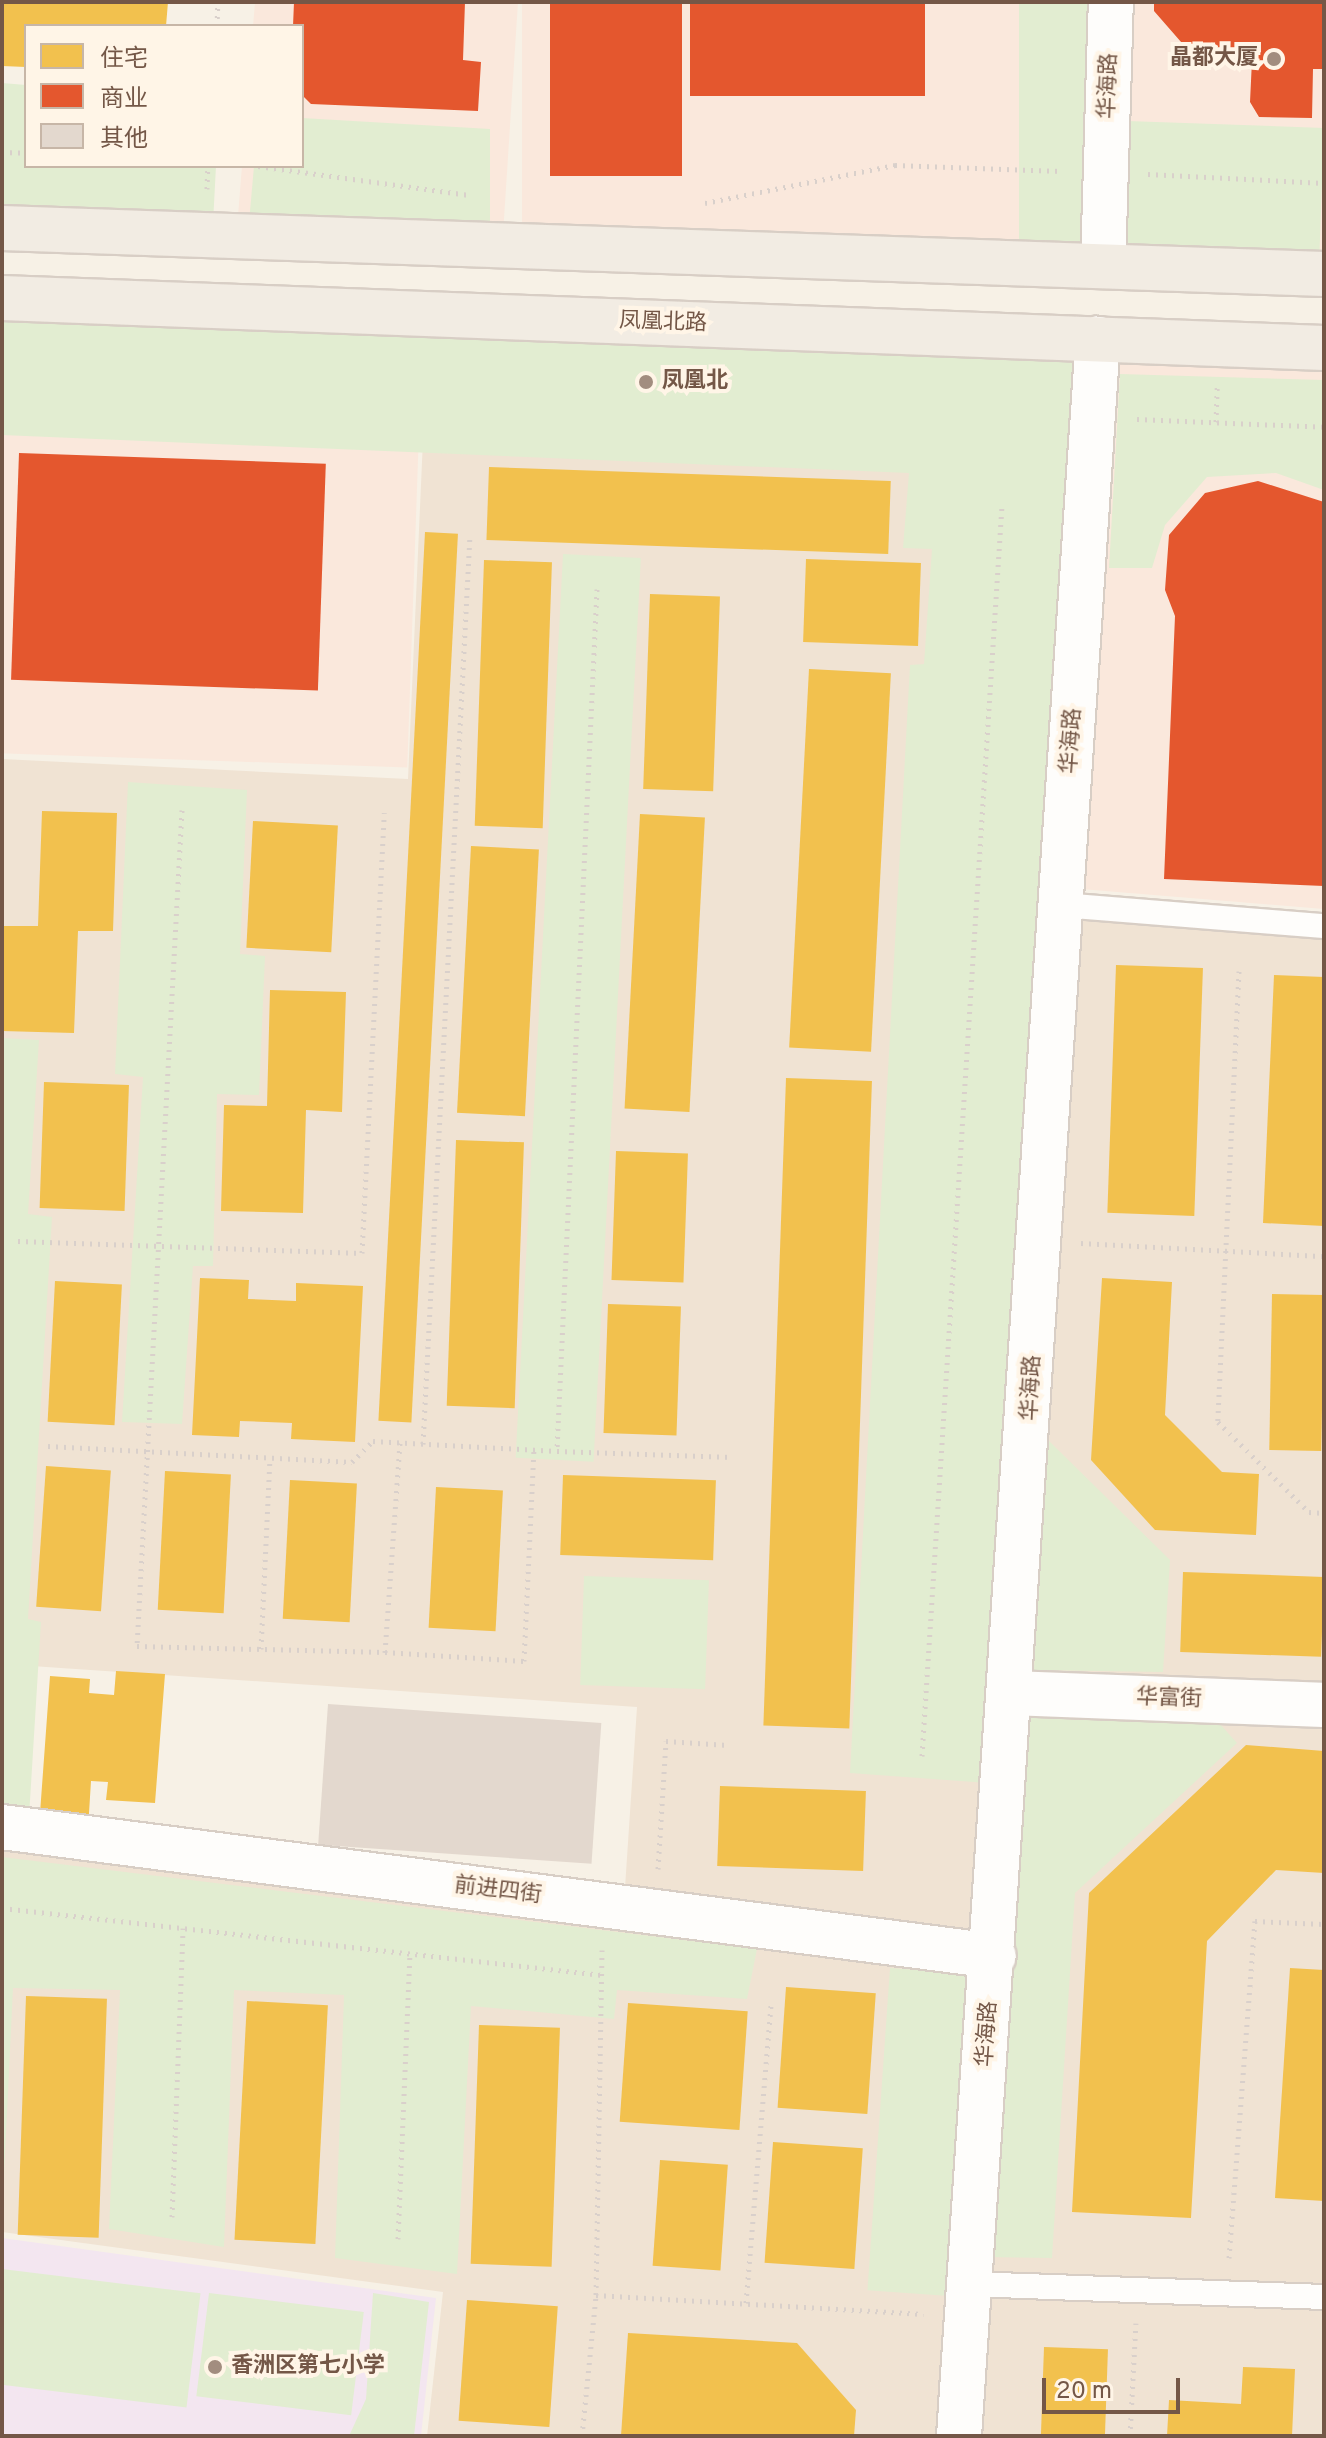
<!DOCTYPE html>
<html>
<head>
<meta charset="utf-8">
<style>
  body { margin:0 }
  #map { position:relative; width:1326px; height:2438px; overflow:hidden; background:#f7f1e6; font-family:Overpass,"Noto Sans SC",sans-serif }
  div>[style] { position:absolute }
  [style*='--x'] { left:calc(var(--x)*1px); top:calc(var(--y)*1px); width:calc(var(--w)*1px); rotate:calc(var(--a)*1deg) }
  .residential>* { inset:0; background:#f0e3d3 }
  .commercial>* { inset:0; background:#fae8dc; transform-origin:0 0 }
  .education>* { inset:0; background:#f3e6f0 }
  .green>* { inset:0; background:#e2edd1; transform-origin:0 0 }
  .homes>* { inset:0; background:#f2c14e; transform-origin:0 0 }
  .shops>* { inset:0; background:#e4572e; transform-origin:0 0 }
  .building>* { inset:0; background:#e3d8ce; transform-origin:0 0 }
  .path>* { height:5px; margin-top:-2.5px; transform-origin:0; background:repeating-linear-gradient(90deg,#d9d0cb 0 2px,transparent 0 8px) }
  .roads { filter:drop-shadow(2px 0 #d8cec5) drop-shadow(-2px 0 #d8cec5) drop-shadow(0 2px #d8cec5) drop-shadow(0 -2px #d8cec5) }
  .service>* { height:24px; margin:-12px; padding:0 12px; transform-origin:12px; border-radius:12px; background:#fefdfb }
  .minor>* { height:44px; margin:-22px; padding:0 22px; transform-origin:22px; border-radius:22px; background:#fefdfb }
  .primary>* { height:44px; margin:-22px; padding:0 22px; transform-origin:22px; border-radius:22px; background:#f2ece3 }
  .dots>* { width:22px; height:22px; translate:-50% -50%; box-sizing:border-box; border:4px solid #fff5e7; border-radius:50% }
  span { translate:-50% -50%; white-space:nowrap; text-align:center; line-height:1.15; -webkit-text-stroke:8px #fff5e7; paint-order:stroke }
  .poi-label { font-size:22px; color:#745747; font-weight:700 }
  .right { translate:-100% -50%; text-align:right }
  .left { translate:0 -50%; text-align:left }
  .street-label { font-size:22px; color:#745747 }
  .frame { position:absolute; inset:0; border:4px solid #745747; pointer-events:none }
  .legend { position:absolute; left:24px; top:24px; width:280px; height:144px; box-sizing:border-box; background:#fff5e7; border:2px solid #c7b6a7; margin:0; padding:10px 14px; list-style:none; font-size:24px; color:#745747 }
  .legend li { display:flex; align-items:center; gap:16px; height:40px }
  .legend b { width:40px; border:2px solid #c7b6a7 }
  .scale { position:absolute; left:1042px; top:2378px; width:138px; height:36px; box-sizing:border-box; border:4px solid #745747; border-top:0; padding-left:10px; font-size:24px; line-height:28px; white-space:nowrap; color:#745747; -webkit-text-stroke:6px #fff5e7; paint-order:stroke }
</style>
</head>
<body>
<div id="map">
  <div class="residential">
    <i style="clip-path:polygon(428px 326px,1090px 351px,988px 1950px,624px 1903px,637px 1707px,2px 1664px,2px 759px,408px 779px)"></i>
    <i style="clip-path:polygon(1068px 913px,1324px 934px,1324px 1698px,1024px 1683px)"></i>
    <i style="clip-path:polygon(1015px 1693px,1324px 1706px,1324px 2436px,959px 2436px)"></i>
    <i style="clip-path:polygon(2px 1838px,983px 1965px,949px 2436px,427px 2436px,443px 2292px,2px 2232px)"></i>
  </div>
  <div class="commercial">
    <i style="clip-path:polygon(255px 2px,518px 2px,502px 250px,236px 241px,242px 166px,302px 166px,302px 26px,253px 26px)"></i>
    <i style="left:522px;top:2px;width:583px;height:249px"></i>
    <i style="left:1117px;top:2px;width:207px;height:263px"></i>
    <i style="left:2px;top:309px;width:421px;height:444px;rotate:2deg"></i>
    <i style="clip-path:polygon(1116px 364px,1324px 371px,1324px 909px,1081px 889px)"></i>
  </div>
  <div class="education">
    <i style="clip-path:polygon(2px 2238px,436px 2298px,421px 2436px,2px 2436px)"></i>
  </div>
  <div class="green">
    <i style="left:1019px;top:2px;width:79px;height:245px"></i>
    <i style="clip-path:polygon(2px 83px,26px 85px,26px 166px,216px 166px,213px 223px,2px 219px)"></i>
    <i style="clip-path:polygon(302px 118px,490px 129px,490px 239px,248px 234px,254px 166px,302px 166px)"></i>
    <i style="left:1127px;top:121px;width:197px;height:137px;rotate:2deg"></i>
    <i style="clip-path:polygon(2px 317px,1082px 357px,988px 1783px,850px 1773px,910px 665px,924px 664px,932px 549px,903px 548px,909px 473px,2px 435px)"></i>
    <i style="clip-path:polygon(1120px 374px,1324px 380px,1324px 490px,1276px 473px,1207px 477px,1165px 525px,1152px 568px,1109px 568px)"></i>
    <i style="left:563px;top:554px;width:78px;height:905px;rotate:3deg"></i>
    <i style="clip-path:polygon(128px 782px,247px 790px,240px 954px,265px 956px,259px 1095px,217px 1094px,213px 1266px,193px 1266px,182px 1424px,122px 1422px,143px 1077px,115px 1074px)"></i>
    <i style="clip-path:polygon(2px 1038px,39px 1040px,28px 1214px,52px 1217px,28px 1619px,41px 1622px,29px 1817px,2px 1813px)"></i>
    <i style="clip-path:polygon(1047px 1439px,1170px 1560px,1163px 1672px,1034px 1670px)"></i>
    <i style="left:584px;top:1576px;width:125px;height:109px;rotate:2deg"></i>
    <i style="clip-path:polygon(1025px 1705px,1210px 1713px,1237px 1743px,1075px 1893px,1052px 2258px,983px 2257px)"></i>
    <i style="clip-path:polygon(2px 1857px,757px 1949px,747px 1999px,617px 1990px,614px 2019px,471px 2006px,457px 2274px,335px 2258px,344px 1995px,234px 1990px,224px 2247px,109px 2229px,120px 1990px,13px 1988px,2px 2216px)"></i>
    <i style="left:890px;top:1968px;width:85px;height:323px;rotate:4deg"></i>
    <i style="left:2px;top:2269px;width:200px;height:115px;rotate:7deg"></i>
    <i style="left:209px;top:2293px;width:156px;height:104px;rotate:7deg"></i>
    <i style="clip-path:polygon(373px 2293px,429px 2302px,414px 2436px,349px 2436px,366px 2399px)"></i>
  </div>
  <div class="homes">
    <i style="clip-path:polygon(2px 2px,168px 2px,166px 26px,26px 26px,26px 67px,2px 66px)"></i>
    <i style="left:489px;top:467px;width:402px;height:73px;rotate:2deg"></i>
    <i style="left:425px;top:532px;width:33px;height:890px;rotate:3deg"></i>
    <i style="left:806px;top:559px;width:115px;height:83px;rotate:2deg"></i>
    <i style="left:484px;top:560px;width:68px;height:266px;rotate:2deg"></i>
    <i style="left:650px;top:594px;width:70px;height:195px;rotate:2deg"></i>
    <i style="left:809px;top:669px;width:82px;height:379px;rotate:3deg"></i>
    <i style="clip-path:polygon(42px 811px,117px 813px,113px 931px,78px 931px,74px 1033px,2px 1031px,2px 926px,38px 926px)"></i>
    <i style="left:640px;top:814px;width:65px;height:295px;rotate:3deg"></i>
    <i style="left:253px;top:821px;width:85px;height:127px;rotate:3deg"></i>
    <i style="left:471px;top:846px;width:68px;height:267px;rotate:3deg"></i>
    <i style="left:1116px;top:965px;width:87px;height:248px;rotate:2deg"></i>
    <i style="clip-path:polygon(1274px 975px,1324px 977px,1324px 1226px,1263px 1223px)"></i>
    <i style="clip-path:polygon(270px 990px,346px 992px,342px 1112px,306px 1110px,303px 1213px,221px 1211px,224px 1105px,267px 1106px)"></i>
    <i style="left:786px;top:1078px;width:86px;height:648px;rotate:2deg"></i>
    <i style="left:44px;top:1082px;width:85px;height:126px;rotate:2deg"></i>
    <i style="left:456px;top:1140px;width:68px;height:266px;rotate:2deg"></i>
    <i style="left:616px;top:1151px;width:72px;height:129px;rotate:2deg"></i>
    <i style="clip-path:polygon(200px 1278px,249px 1280px,248px 1299px,296px 1301px,296px 1283px,363px 1286px,355px 1442px,291px 1439px,292px 1423px,240px 1421px,239px 1437px,192px 1435px)"></i>
    <i style="clip-path:polygon(1102px 1278px,1172px 1282px,1165px 1415px,1222px 1472px,1259px 1474px,1256px 1535px,1155px 1530px,1091px 1460px)"></i>
    <i style="left:55px;top:1281px;width:67px;height:141px;rotate:3deg"></i>
    <i style="left:1272px;top:1294px;width:52px;height:156px;rotate:1deg"></i>
    <i style="left:608px;top:1304px;width:73px;height:129px;rotate:2deg"></i>
    <i style="left:46px;top:1466px;width:65px;height:141px;rotate:4deg"></i>
    <i style="left:165px;top:1471px;width:66px;height:139px;rotate:3deg"></i>
    <i style="left:563px;top:1475px;width:153px;height:80px;rotate:2deg"></i>
    <i style="left:290px;top:1480px;width:67px;height:139px;rotate:3deg"></i>
    <i style="left:436px;top:1487px;width:67px;height:141px;rotate:3deg"></i>
    <i style="left:1183px;top:1572px;width:141px;height:80px;rotate:2deg"></i>
    <i style="clip-path:polygon(116px 1671px,165px 1674px,155px 1803px,106px 1800px,108px 1782px,91px 1781px,88px 1829px,39px 1827px,50px 1676px,90px 1679px,89px 1693px,114px 1695px)"></i>
    <i style="clip-path:polygon(1246px 1745px,1324px 1751px,1324px 1873px,1276px 1870px,1207px 1941px,1191px 2218px,1072px 2212px,1089px 1893px)"></i>
    <i style="left:720px;top:1786px;width:146px;height:80px;rotate:2deg"></i>
    <i style="clip-path:polygon(1290px 1968px,1324px 1970px,1324px 2201px,1275px 2198px)"></i>
    <i style="left:786px;top:1987px;width:90px;height:121px;rotate:4deg"></i>
    <i style="left:26px;top:1996px;width:81px;height:239px;rotate:2deg"></i>
    <i style="left:247px;top:2001px;width:81px;height:239px;rotate:3deg"></i>
    <i style="left:628px;top:2003px;width:120px;height:119px;rotate:4deg"></i>
    <i style="left:479px;top:2025px;width:81px;height:239px;rotate:2deg"></i>
    <i style="left:773px;top:2142px;width:90px;height:121px;rotate:4deg"></i>
    <i style="left:660px;top:2160px;width:68px;height:106px;rotate:4deg"></i>
    <i style="left:467px;top:2300px;width:91px;height:121px;rotate:4deg"></i>
    <i style="clip-path:polygon(628px 2333px,797px 2343px,856px 2410px,854px 2436px,621px 2436px)"></i>
    <i style="left:1044px;top:2347px;width:64px;height:89px;rotate:2deg"></i>
    <i style="clip-path:polygon(1243px 2367px,1295px 2369px,1292px 2436px,1167px 2436px,1169px 2400px,1241px 2404px)"></i>
  </div>
  <div class="shops">
    <i style="clip-path:polygon(294px 2px,465px 2px,463px 60px,481px 62px,478px 111px,311px 104px,302px 95px,302px 26px,293px 26px)"></i>
    <i style="left:550px;top:2px;width:132px;height:174px"></i>
    <i style="left:690px;top:2px;width:235px;height:94px"></i>
    <i style="clip-path:polygon(1154px 2px,1324px 2px,1324px 69px,1313px 69px,1312px 118px,1259px 117px,1250px 102px,1252px 60px,1195px 58px,1154px 11px)"></i>
    <i style="left:19px;top:453px;width:307px;height:227px;rotate:2deg"></i>
    <i style="clip-path:polygon(1258px 481px,1324px 502px,1324px 886px,1164px 879px,1175px 616px,1165px 590px,1169px 535px,1205px 493px)"></i>
  </div>
  <div class="building">
    <i style="left:328px;top:1704px;width:274px;height:141px;rotate:4deg"></i>
  </div>
  <div class="path">
    <i style="--x:217;--y:26;--w:24;--a:-88"></i>
    <i style="--x:2;--y:152;--w:24;--a:2"></i>
    <i style="--x:258;--y:166;--w:215;--a:7.8"></i>
    <i style="--x:1148;--y:174;--w:176;--a:2.9"></i>
    <i style="--x:207;--y:189;--w:23;--a:-88"></i>
    <i style="--x:705;--y:203;--w:194;--a:-11.3"></i>
    <i style="--x:895;--y:165;--w:167;--a:2.1"></i>
    <i style="--x:1137;--y:419;--w:187;--a:2.4"></i>
    <i style="--x:1216;--y:422;--w:35;--a:-88"></i>
    <i style="--x:597;--y:589;--w:863;--a:92.66"></i>
    <i style="--x:557;--y:1451;--w:175;--a:2"></i>
    <i style="--x:182;--y:810;--w:837;--a:93.08"></i>
    <i style="--x:137;--y:1646;--w:248;--a:1.4"></i>
    <i style="--x:1239;--y:971;--w:451;--a:92.7"></i>
    <i style="--x:1218;--y:1422;--w:128;--a:44.7"></i>
    <i style="--x:1309;--y:1512;--w:15;--a:4"></i>
    <i style="--x:18;--y:1241;--w:344;--a:2"></i>
    <i style="--x:362;--y:1253;--w:441;--a:-87.1"></i>
    <i style="--x:1081;--y:1243;--w:243;--a:3.1"></i>
    <i style="--x:400;--y:1443;--w:210;--a:94.1"></i>
    <i style="--x:385;--y:1652;--w:139;--a:3.7"></i>
    <i style="--x:524;--y:1661;--w:211;--a:-87.3"></i>
    <i style="--x:423;--y:1444;--w:909;--a:-87.04"></i>
    <i style="--x:48;--y:1446;--w:304;--a:3"></i>
    <i style="--x:352;--y:1462;--w:30;--a:-45"></i>
    <i style="--x:373;--y:1441;--w:184;--a:3.1"></i>
    <i style="--x:261;--y:1649;--w:191;--a:-87.3"></i>
    <i style="--x:922;--y:1756;--w:1254;--a:-86.34"></i>
    <i style="--x:658;--y:1869;--w:128;--a:-86.4"></i>
    <i style="--x:666;--y:1741;--w:62;--a:3.7"></i>
    <i style="--x:2;--y:1908;--w:604;--a:6.37"></i>
    <i style="--x:172;--y:2217;--w:289;--a:-87.8"></i>
    <i style="--x:398;--y:2239;--w:285;--a:-87.6"></i>
    <i style="--x:1229;--y:2258;--w:338;--a:-85.6"></i>
    <i style="--x:1255;--y:1921;--w:69;--a:2.5"></i>
    <i style="--x:596;--y:2295;--w:328;--a:3.3"></i>
    <i style="--x:746;--y:2303;--w:300;--a:-85.2"></i>
    <i style="--x:582;--y:2436;--w:142;--a:-84.3"></i>
    <i style="--x:596;--y:2295;--w:345;--a:-89"></i>
    <i style="--x:1130;--y:2436;--w:113;--a:-87"></i>
  </div>
  <div class="roads">
    <div class="service">
      <i style="--x:1061;--y:905;--w:264;--a:4.6"></i>
      <i style="--x:970;--y:2284;--w:354;--a:2.1"></i>
    </div>
    <div class="minor">
      <i style="--x:1103;--y:266;--w:264;--a:-88.3"></i>
      <i style="--x:1013;--y:1693;--w:311;--a:2.2"></i>
      <i style="--x:2;--y:1827;--w:1000;--a:7.41"></i>
      <i style="--x:959;--y:2436;--w:2102;--a:-86.21"></i>
    </div>
    <div class="primary">
      <i style="--x:2;--y:228;--w:1323;--a:1.99"></i>
      <i style="--x:2;--y:298;--w:1323;--a:2.17"></i>
    </div>
  </div>
  <div class="dots">
    <i style="left:1274px;top:59px;background:#a28d7f"></i>
    <i style="left:646px;top:382px;background:#a28d7f"></i>
    <i style="left:215px;top:2367px;background:#a28d7f"></i>
  </div>
  <div class="poi-label">
    <span class="right" style="left:1258px;top:59px">晶都大厦</span>
    <span class="left" style="left:662px;top:382px">凤凰北</span>
    <span class="left" style="left:231px;top:2367px">香洲区第七小学</span>
  </div>
  <div class="street-label">
    <span style="left:1109px;top:86px;rotate:-88deg">华海路</span>
    <span style="left:663px;top:323px;rotate:2deg">凤凰北路</span>
    <span style="left:1072px;top:741px;rotate:-86deg">华海路</span>
    <span style="left:1032px;top:1388px;rotate:-87deg">华海路</span>
    <span style="left:1169px;top:1699px;rotate:2deg">华富街</span>
    <span style="left:498px;top:1891px;rotate:7deg">前进四街</span>
    <span style="left:988px;top:2034px;rotate:-86deg">华海路</span>
  </div>
  <div class="frame"></div>
  <ul class="legend">
  <li><b style="height:22px;background:#f2c14e"></b>住宅</li>
  <li><b style="height:22px;background:#e4572e"></b>商业</li>
  <li><b style="height:22px;background:#e3d8ce"></b>其他</li>
  </ul>
  <div class="scale">20 m</div>
</div>
</body>
</html>
